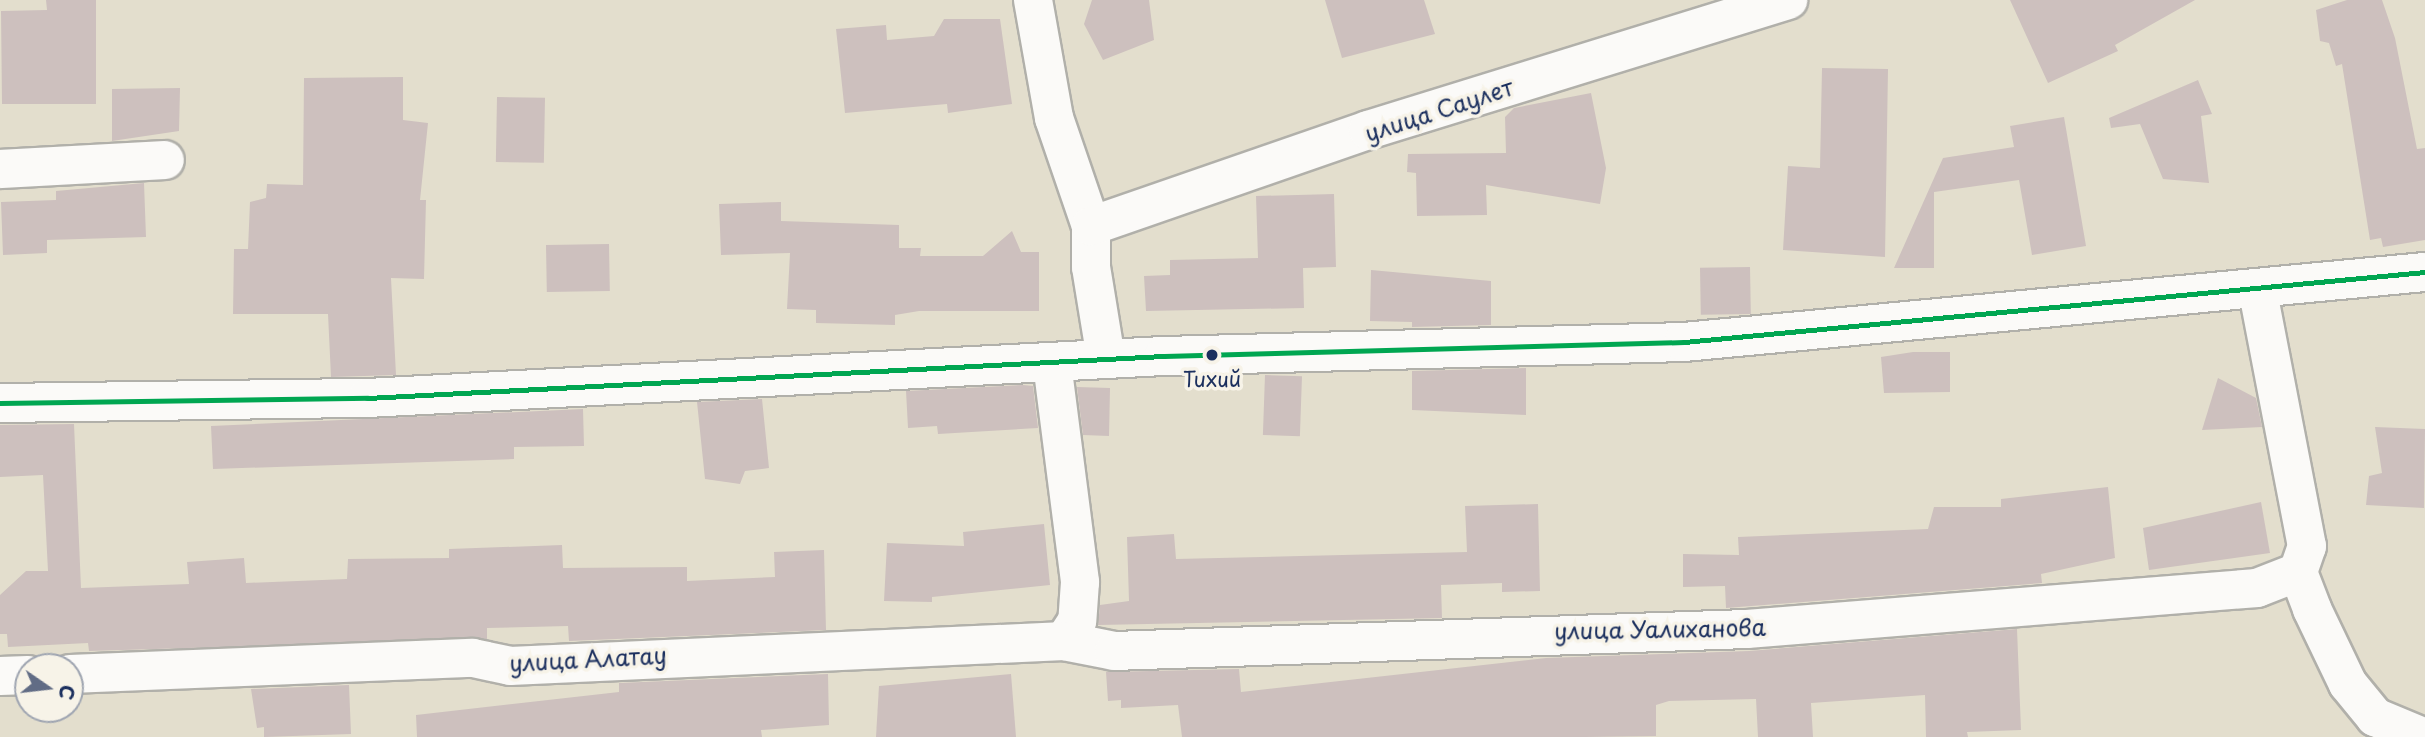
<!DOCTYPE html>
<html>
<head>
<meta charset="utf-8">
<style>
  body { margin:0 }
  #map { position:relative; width:2425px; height:737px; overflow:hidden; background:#e3decd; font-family:"Playpen Sans",sans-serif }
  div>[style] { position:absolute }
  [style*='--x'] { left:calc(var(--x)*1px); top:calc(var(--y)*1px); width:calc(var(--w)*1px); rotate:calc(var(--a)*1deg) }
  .building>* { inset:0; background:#cdc0be; transform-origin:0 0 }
  .roads { filter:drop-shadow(2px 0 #b1b0aa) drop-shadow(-2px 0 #b1b0aa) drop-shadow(0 2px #b1b0aa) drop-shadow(0 -2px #b1b0aa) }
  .minor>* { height:38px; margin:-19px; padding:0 19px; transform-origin:19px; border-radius:19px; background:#fbfaf8 }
  .bus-1>* { height:5px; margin:-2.5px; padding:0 2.5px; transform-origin:2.5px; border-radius:2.5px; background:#00a651 }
  .dots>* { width:19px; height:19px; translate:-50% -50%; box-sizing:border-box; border:4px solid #f7f3e8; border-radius:50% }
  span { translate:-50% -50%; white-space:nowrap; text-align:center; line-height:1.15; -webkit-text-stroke:7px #f7f3e8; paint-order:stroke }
  .bus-label { font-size:21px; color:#1b2f5e }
  .street-label { font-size:23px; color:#1b2f5e }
  .north { position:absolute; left:14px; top:653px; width:70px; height:70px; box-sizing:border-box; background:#f7f3e8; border:2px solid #9fa5b1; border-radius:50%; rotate:104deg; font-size:19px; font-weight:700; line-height:28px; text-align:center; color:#1b2f5e }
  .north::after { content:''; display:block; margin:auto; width:24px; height:32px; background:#616c85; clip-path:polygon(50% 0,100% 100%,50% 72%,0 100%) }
</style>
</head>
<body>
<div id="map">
  <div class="building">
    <i style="clip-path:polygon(46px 0,96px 0,96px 104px,2px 104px,1px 11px,47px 10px)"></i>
    <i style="clip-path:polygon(1092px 0,1149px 0,1154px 40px,1103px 60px,1084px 24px)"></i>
    <i style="clip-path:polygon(1325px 0,1424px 0,1435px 34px,1342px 58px)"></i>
    <i style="clip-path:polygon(2010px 0,2195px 0,2115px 45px,2118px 51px,2048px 83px)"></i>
    <i style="clip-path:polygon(2347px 0,2382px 0,2395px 38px,2417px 149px,2425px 148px,2425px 240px,2383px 247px,2381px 238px,2370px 240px,2342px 64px,2336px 66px,2329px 43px,2320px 41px,2316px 10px)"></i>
    <i style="clip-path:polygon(944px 19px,1000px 19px,1012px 104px,948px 113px,947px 104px,845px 113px,836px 29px,886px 25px,887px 40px,934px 36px)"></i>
    <i style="clip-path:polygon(1822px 68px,1888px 69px,1885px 257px,1783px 250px,1788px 166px,1820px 168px)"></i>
    <i style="clip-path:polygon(403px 77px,403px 120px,428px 123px,420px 200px,426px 200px,424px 279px,391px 278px,396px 375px,331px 377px,328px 314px,233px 314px,234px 249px,248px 249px,250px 202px,266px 198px,267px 184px,303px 185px,304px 78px)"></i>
    <i style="clip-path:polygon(2198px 80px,2212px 114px,2201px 116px,2209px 183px,2163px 179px,2140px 124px,2111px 128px,2109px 118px)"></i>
    <i style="clip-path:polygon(180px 88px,179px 131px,112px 141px,112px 89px)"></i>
    <i style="clip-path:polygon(1591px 93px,1606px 168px,1600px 204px,1486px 185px,1487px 215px,1417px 216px,1416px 173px,1407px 172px,1408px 154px,1506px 153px,1505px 117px,1514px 108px)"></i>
    <i style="left:497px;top:97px;width:48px;height:65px;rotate:1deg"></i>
    <i style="clip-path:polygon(2064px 117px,2086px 246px,2032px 255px,2019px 180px,1934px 192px,1934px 268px,1894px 268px,1943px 158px,2014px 147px,2010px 126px)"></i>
    <i style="clip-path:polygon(144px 183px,146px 237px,47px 240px,47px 253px,3px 255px,1px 202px,56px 200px,56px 191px)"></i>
    <i style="clip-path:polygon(1334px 194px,1336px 267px,1303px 268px,1304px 308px,1146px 311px,1144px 276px,1170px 275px,1170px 260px,1258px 258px,1256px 196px)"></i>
    <i style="clip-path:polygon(781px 202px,781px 221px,899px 225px,899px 248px,921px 248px,920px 256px,983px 256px,1012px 231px,1021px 252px,1039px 252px,1039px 311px,919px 311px,895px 315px,895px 325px,816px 323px,816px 310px,787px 309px,790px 253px,721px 255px,719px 204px)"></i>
    <i style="left:609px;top:244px;width:47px;height:63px;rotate:89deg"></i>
    <i style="left:1750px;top:267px;width:47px;height:50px;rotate:89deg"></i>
    <i style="clip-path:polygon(1371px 270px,1491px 281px,1491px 325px,1412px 327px,1412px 322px,1370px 321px)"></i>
    <i style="clip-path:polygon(1913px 352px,1950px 352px,1950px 392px,1884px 393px,1881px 357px)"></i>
    <i style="clip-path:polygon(1526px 368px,1526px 415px,1412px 410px,1412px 371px)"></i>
    <i style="left:1265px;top:375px;width:37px;height:60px;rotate:2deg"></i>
    <i style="clip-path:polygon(2218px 378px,2256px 398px,2262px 427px,2202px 430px)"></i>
    <i style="clip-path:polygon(1023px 385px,1033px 386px,1038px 428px,938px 434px,937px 426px,908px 428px,906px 391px)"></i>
    <i style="clip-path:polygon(1077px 387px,1110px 388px,1109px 436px,1083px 435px)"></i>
    <i style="clip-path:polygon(762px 399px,769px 468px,745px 471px,740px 484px,705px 479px,697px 402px)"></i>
    <i style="clip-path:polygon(583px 409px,584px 446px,514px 447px,514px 459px,213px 469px,211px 426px)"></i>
    <i style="clip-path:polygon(74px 424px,81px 588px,189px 584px,187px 562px,244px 558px,246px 583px,347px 579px,348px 559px,449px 558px,449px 549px,562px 545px,563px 568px,687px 567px,687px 581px,775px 577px,774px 552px,824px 550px,826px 630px,569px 641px,568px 626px,487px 628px,487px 639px,89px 651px,88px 643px,8px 647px,7px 634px,0 634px,0 595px,26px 571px,48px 571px,43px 475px,0 477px,0 425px)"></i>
    <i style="clip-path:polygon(2375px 427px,2425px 429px,2424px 508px,2366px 505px,2369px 476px,2382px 473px)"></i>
    <i style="clip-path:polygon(2108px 487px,2115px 558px,2041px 574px,2042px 583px,1726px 608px,1725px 586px,1683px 587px,1683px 554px,1739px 555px,1738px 537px,1928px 529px,1934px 507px,2001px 507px,2001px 499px)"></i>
    <i style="clip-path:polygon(2261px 502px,2270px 553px,2149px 570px,2143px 528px)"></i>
    <i style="clip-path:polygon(1538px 504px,1540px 591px,1502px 592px,1502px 583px,1441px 585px,1442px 618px,1098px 625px,1100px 605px,1129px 601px,1127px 537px,1174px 534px,1176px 559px,1467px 552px,1465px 506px)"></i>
    <i style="clip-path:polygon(1044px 524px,1050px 585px,932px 597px,932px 602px,884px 601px,887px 543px,964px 546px,963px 532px)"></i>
    <i style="clip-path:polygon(2017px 629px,2021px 730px,1967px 732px,1968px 737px,1926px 737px,1925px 695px,1811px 703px,1813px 737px,1758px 737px,1756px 699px,1669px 701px,1656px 705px,1656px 736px,1585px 737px,1182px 737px,1178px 705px,1121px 708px,1121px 700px,1108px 701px,1106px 672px,1239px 669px,1241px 692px,1546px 658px,1749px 651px)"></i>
    <i style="clip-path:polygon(828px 674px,829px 725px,761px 730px,762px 737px,417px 737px,416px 715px,619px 692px,619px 683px)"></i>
    <i style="clip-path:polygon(1011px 674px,1016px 737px,876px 737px,879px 686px)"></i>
    <i style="clip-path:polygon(349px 685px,351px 734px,264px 737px,264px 727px,257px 728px,251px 689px)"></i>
  </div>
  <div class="roads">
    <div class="minor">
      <i style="--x:1033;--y:0;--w:120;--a:79.9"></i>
      <i style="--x:1054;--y:118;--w:114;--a:71.1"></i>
      <i style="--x:1091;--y:226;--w:41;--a:90"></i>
      <i style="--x:1091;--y:267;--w:93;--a:80.7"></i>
      <i style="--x:0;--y:169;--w:165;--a:-3.1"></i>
      <i style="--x:1091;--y:226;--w:293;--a:-19.1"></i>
      <i style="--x:1368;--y:130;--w:440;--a:-17.2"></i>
      <i style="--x:2258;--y:292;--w:259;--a:79.1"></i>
      <i style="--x:2307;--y:546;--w:28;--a:109"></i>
      <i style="--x:2298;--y:572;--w:40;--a:69"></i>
      <i style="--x:2312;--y:609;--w:83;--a:64.4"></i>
      <i style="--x:2348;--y:684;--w:43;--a:50.7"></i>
      <i style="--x:2375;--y:717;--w:52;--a:22.6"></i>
      <i style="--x:1052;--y:363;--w:221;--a:82.7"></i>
      <i style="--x:1080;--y:582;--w:39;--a:94"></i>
      <i style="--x:1077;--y:621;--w:24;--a:123"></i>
      <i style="--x:0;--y:403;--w:367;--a:-0.8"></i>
      <i style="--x:367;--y:398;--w:798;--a:-3.02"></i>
      <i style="--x:1164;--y:356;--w:520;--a:-1.54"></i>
      <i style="--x:1684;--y:342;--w:744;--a:-5.4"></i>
      <i style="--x:70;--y:674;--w:403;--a:-2.3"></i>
      <i style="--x:473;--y:658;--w:38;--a:12"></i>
      <i style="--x:510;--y:666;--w:555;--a:-2.58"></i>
      <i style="--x:1064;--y:641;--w:51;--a:11.3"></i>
      <i style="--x:1114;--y:651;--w:633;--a:-1.99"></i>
      <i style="--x:1747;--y:629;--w:512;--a:-4.6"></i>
      <i style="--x:2257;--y:588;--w:44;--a:-21.3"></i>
      <i style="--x:0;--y:676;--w:28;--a:-2"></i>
    </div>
  </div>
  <div class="bus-1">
    <i style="--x:0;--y:403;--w:367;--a:-0.8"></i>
    <i style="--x:367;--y:398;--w:798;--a:-3.02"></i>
    <i style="--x:1164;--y:356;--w:520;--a:-1.54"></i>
    <i style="--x:1684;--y:342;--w:744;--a:-5.4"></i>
  </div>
  <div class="dots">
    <i style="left:1212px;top:355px;background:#1b2f5e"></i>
  </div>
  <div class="bus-label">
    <span style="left:1212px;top:378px">Тихий</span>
  </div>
  <div class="street-label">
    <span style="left:1439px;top:110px;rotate:-18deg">улица Саулет</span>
    <span style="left:1660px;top:629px;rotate:-1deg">улица Уалиханова</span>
    <span style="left:588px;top:659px;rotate:-3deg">улица Алатау</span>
  </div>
  <div class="north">С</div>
</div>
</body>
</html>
